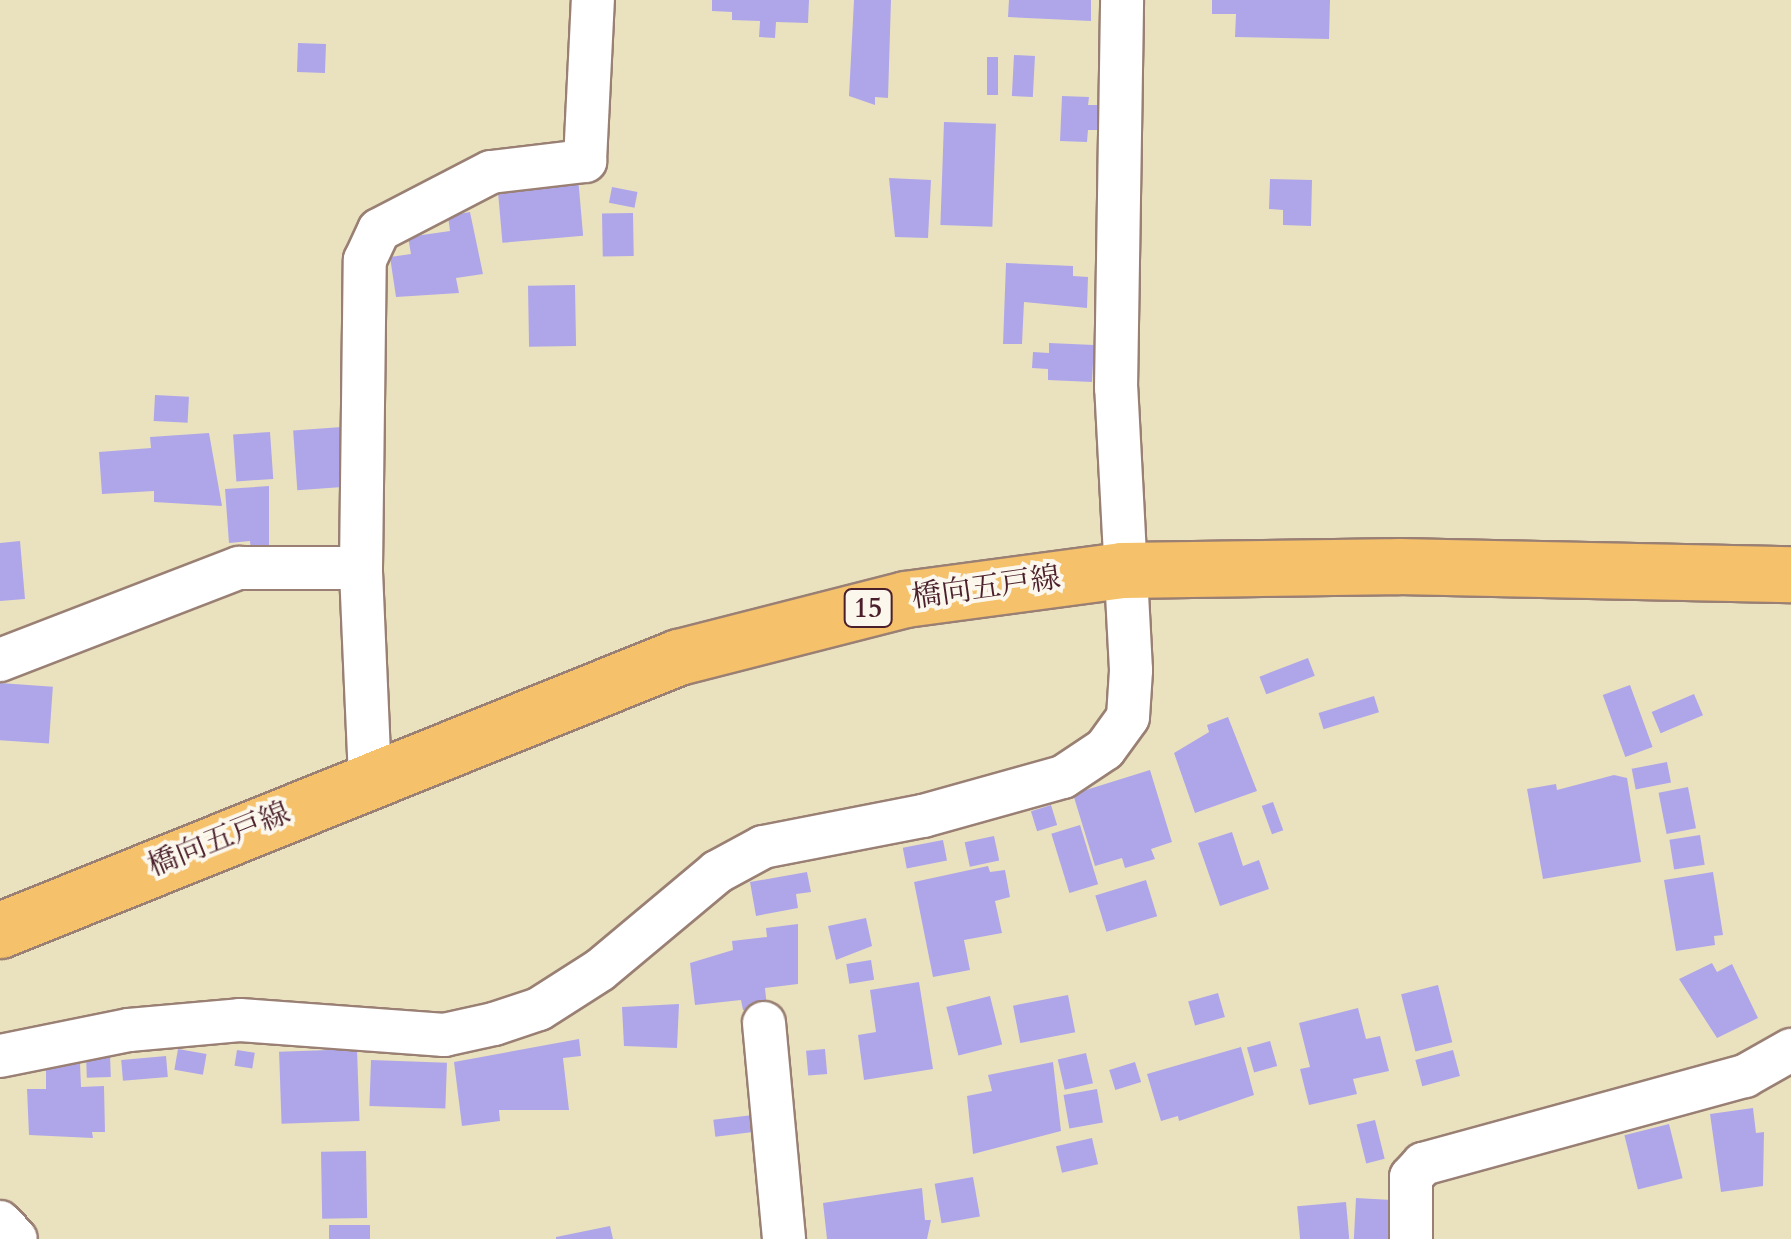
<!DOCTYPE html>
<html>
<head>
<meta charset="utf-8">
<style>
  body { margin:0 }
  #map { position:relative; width:1791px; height:1239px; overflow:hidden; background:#eae2be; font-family:Cardo,"Noto Serif JP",serif }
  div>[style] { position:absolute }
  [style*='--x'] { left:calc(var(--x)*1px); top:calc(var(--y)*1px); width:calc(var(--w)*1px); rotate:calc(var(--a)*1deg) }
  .building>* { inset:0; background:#afa6ea; transform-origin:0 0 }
  .roads { filter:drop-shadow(2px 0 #9a8074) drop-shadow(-2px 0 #9a8074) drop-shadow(0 2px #9a8074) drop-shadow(0 -2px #9a8074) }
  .minor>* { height:42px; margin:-21px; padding:0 21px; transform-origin:21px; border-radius:21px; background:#fff }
  .major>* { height:55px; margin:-27.5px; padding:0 27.5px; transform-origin:27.5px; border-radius:27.5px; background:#f5c16b }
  span { translate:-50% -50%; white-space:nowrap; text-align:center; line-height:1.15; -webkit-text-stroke:8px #fbf7ec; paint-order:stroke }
  .shield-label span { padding:2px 8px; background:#fbf7ec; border:2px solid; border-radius:8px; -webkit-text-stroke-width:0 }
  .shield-label { font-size:28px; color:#4a1f2b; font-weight:700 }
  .street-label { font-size:30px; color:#4a1f2b }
</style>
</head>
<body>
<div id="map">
  <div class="building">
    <i style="clip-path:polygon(712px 0,809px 0,808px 23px,776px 22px,775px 38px,759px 37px,760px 21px,732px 20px,732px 12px,712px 11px)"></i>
    <i style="clip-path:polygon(854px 0,891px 0,888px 98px,875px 97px,875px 105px,849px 96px)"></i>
    <i style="clip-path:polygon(1009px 0,1091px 0,1091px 21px,1008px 17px)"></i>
    <i style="clip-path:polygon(1212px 0,1330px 0,1329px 39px,1235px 37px,1236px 14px,1212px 14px)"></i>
    <i style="left:298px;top:43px;width:28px;height:29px;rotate:2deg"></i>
    <i style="left:1014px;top:55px;width:21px;height:41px;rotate:3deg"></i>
    <i style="left:987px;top:57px;width:11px;height:38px"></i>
    <i style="clip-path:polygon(1062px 96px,1089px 97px,1088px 105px,1099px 105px,1097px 130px,1088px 130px,1087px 142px,1060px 141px)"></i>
    <i style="left:944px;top:122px;width:52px;height:103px;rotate:2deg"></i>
    <i style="left:578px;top:177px;width:59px;height:81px;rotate:85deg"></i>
    <i style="clip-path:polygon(889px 178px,931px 180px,928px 238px,895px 237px)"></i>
    <i style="clip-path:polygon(1270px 179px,1312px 180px,1311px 226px,1283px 225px,1283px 210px,1269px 209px)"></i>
    <i style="left:612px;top:187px;width:26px;height:16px;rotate:11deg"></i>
    <i style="clip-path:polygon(470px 212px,483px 274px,456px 278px,459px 293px,396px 297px,390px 257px,411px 254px,408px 237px,450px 231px,448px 216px)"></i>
    <i style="left:633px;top:213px;width:43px;height:31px;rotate:89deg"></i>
    <i style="clip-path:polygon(1006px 263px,1073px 266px,1073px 276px,1088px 277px,1087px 308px,1024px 302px,1022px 344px,1003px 344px)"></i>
    <i style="left:575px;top:285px;width:61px;height:47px;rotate:89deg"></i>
    <i style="clip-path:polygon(1049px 343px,1094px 345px,1092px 382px,1048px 380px,1048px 369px,1032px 368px,1033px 352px,1049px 353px)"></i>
    <i style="left:155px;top:395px;width:34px;height:26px;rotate:3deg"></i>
    <i style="left:342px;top:427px;width:60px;height:49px;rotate:86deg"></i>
    <i style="left:270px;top:432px;width:47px;height:37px;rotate:86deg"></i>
    <i style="clip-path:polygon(209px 433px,222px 506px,154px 502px,154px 491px,102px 494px,99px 452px,151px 448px,150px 437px)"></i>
    <i style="clip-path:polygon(269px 486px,269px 550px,251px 552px,250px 541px,229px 543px,225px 489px)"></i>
    <i style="clip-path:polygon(20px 541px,25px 599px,0 601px,0 543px)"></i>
    <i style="left:1308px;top:658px;width:19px;height:52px;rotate:69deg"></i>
    <i style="left:0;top:683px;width:53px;height:57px;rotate:4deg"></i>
    <i style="left:1630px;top:685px;width:66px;height:29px;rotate:70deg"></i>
    <i style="left:1694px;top:694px;width:23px;height:46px;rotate:67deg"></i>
    <i style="left:1374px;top:696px;width:17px;height:58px;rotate:73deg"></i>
    <i style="clip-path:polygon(1228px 717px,1257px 791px,1195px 813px,1174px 753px,1209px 732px,1207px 725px)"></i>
    <i style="left:1667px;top:762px;width:21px;height:36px;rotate:79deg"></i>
    <i style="clip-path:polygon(1150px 770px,1172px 842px,1151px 849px,1155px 859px,1125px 868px,1122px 858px,1095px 866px,1073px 794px)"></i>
    <i style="clip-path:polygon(1614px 775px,1627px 778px,1641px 862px,1543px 879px,1527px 789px,1556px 784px,1557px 790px)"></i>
    <i style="left:1688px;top:787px;width:42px;height:30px;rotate:79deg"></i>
    <i style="left:1273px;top:802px;width:30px;height:12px;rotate:70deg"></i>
    <i style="left:1051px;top:805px;width:21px;height:21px;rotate:73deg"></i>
    <i style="left:1080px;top:825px;width:62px;height:30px;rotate:73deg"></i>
    <i style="clip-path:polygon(1232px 832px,1243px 866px,1259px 860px,1269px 889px,1220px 906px,1198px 843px)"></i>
    <i style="left:1700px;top:835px;width:30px;height:31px;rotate:81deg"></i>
    <i style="left:994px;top:836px;width:25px;height:30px;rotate:78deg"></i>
    <i style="left:943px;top:840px;width:21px;height:41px;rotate:79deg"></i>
    <i style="clip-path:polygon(988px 866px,990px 872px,1005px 870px,1010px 897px,995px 901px,1002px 933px,964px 940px,970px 970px,933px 977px,914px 882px)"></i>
    <i style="clip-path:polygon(807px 872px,811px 892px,796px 894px,798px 908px,756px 916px,750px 882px)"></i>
    <i style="clip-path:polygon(1713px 872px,1723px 935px,1714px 936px,1715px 945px,1676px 951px,1664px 880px)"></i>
    <i style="left:1146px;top:880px;width:38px;height:53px;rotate:73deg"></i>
    <i style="clip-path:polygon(866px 918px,872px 946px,836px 960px,828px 926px)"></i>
    <i style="clip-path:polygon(798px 924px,798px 984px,765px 988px,767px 1008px,743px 1010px,741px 1000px,695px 1005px,690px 963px,733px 950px,732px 941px,767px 937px,766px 928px)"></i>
    <i style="left:871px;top:960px;width:20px;height:25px;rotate:81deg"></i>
    <i style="clip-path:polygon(1712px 963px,1717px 972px,1732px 964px,1758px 1018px,1717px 1038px,1679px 979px)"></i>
    <i style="clip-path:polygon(919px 982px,933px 1069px,864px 1080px,858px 1035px,876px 1032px,870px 990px)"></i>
    <i style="left:1438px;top:985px;width:59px;height:38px;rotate:76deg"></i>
    <i style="left:1218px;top:993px;width:25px;height:31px;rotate:74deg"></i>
    <i style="left:1068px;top:995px;width:38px;height:56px;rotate:79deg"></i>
    <i style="left:990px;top:996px;width:50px;height:45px;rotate:76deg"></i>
    <i style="clip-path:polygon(679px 1004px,677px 1048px,624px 1046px,622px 1007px)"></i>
    <i style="clip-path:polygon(1358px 1008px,1366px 1039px,1380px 1036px,1389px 1071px,1353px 1079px,1357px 1094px,1309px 1105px,1300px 1069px,1310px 1067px,1299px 1023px)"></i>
    <i style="clip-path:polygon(579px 1039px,581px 1056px,563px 1058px,569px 1110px,499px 1110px,500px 1121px,462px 1126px,454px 1062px)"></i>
    <i style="left:1270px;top:1041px;width:26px;height:24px;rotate:74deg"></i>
    <i style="clip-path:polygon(1241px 1047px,1254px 1095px,1179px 1121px,1178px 1116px,1161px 1121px,1147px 1074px)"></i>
    <i style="left:178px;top:1049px;width:29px;height:21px;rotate:10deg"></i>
    <i style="left:357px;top:1049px;width:72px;height:78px;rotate:88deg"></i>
    <i style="left:825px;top:1049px;width:25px;height:19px;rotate:85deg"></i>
    <i style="left:237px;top:1050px;width:18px;height:16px;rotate:9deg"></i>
    <i style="left:1453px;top:1050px;width:27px;height:39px;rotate:75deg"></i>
    <i style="left:1086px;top:1053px;width:31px;height:29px;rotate:77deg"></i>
    <i style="left:110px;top:1054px;width:23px;height:24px;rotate:88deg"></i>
    <i style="left:166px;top:1056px;width:21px;height:45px;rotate:85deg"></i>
    <i style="left:371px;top:1060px;width:76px;height:46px;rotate:2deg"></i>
    <i style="clip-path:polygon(1053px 1062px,1061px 1131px,973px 1154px,967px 1096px,992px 1091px,988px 1075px)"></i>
    <i style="left:1135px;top:1062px;width:21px;height:27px;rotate:73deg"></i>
    <i style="clip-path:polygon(80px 1063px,81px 1087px,104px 1086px,105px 1132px,92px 1132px,93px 1138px,29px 1135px,27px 1089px,46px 1089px,46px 1064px)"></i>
    <i style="left:1097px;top:1089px;width:34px;height:34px;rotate:80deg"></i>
    <i style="clip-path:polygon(1753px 1108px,1756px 1133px,1764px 1132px,1763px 1186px,1721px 1192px,1710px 1114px)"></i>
    <i style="left:753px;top:1115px;width:17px;height:40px;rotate:83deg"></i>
    <i style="left:1375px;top:1120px;width:40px;height:19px;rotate:76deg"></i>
    <i style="left:1669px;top:1124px;width:56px;height:46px;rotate:76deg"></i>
    <i style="left:1092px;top:1138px;width:27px;height:37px;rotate:77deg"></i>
    <i style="left:366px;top:1151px;width:67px;height:45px;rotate:89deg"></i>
    <i style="left:973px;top:1177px;width:40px;height:39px;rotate:80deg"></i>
    <i style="clip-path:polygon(922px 1188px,925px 1220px,931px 1220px,927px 1239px,827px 1239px,823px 1203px)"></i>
    <i style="left:1356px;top:1198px;width:36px;height:41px;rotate:3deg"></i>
    <i style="left:1346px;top:1202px;width:37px;height:49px;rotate:85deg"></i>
    <i style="left:370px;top:1225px;width:14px;height:41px;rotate:90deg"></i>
    <i style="clip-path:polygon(610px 1226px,613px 1239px,556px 1239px,556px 1237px)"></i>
  </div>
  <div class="roads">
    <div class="minor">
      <i style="--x:0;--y:660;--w:256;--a:-21.1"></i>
      <i style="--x:239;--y:568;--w:122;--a:0"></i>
      <i style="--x:370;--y:778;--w:210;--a:-92.5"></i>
      <i style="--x:361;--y:568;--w:308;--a:-89.3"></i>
      <i style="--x:365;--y:260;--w:33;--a:-65"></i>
      <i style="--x:379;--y:230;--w:126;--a:-27.4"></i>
      <i style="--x:491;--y:172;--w:95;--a:-6.7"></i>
      <i style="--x:585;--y:161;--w:161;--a:-87.2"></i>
      <i style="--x:764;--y:1023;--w:217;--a:84.7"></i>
      <i style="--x:0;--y:1056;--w:132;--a:-11.4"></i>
      <i style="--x:129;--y:1030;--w:111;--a:-5.1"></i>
      <i style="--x:240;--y:1020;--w:205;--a:4.2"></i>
      <i style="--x:444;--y:1035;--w:51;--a:-12.4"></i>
      <i style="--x:494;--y:1024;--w:47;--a:-18.4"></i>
      <i style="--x:539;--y:1009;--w:72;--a:-32.6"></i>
      <i style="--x:600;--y:970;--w:153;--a:-39.9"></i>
      <i style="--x:717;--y:872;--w:52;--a:-28.5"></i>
      <i style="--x:763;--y:847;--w:163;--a:-11"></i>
      <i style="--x:923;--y:816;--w:145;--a:-15.6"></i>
      <i style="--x:1063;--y:777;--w:50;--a:-33.7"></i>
      <i style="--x:1105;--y:749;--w:39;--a:-54"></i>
      <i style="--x:1128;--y:717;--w:47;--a:-86.3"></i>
      <i style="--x:1131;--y:670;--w:282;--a:-93"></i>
      <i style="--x:1116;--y:388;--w:388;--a:-89.1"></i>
      <i style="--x:0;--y:1222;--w:23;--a:47"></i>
      <i style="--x:1411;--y:1239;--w:62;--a:-90"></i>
      <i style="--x:1411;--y:1177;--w:18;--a:-47"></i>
      <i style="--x:1423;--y:1164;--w:334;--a:-15.3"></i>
      <i style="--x:1745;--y:1076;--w:53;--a:-29.5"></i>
    </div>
    <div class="major">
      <i style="--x:0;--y:930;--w:731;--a:-21.93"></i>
      <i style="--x:678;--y:657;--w:234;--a:-14.3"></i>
      <i style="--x:905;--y:599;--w:219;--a:-7.6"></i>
      <i style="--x:1122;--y:570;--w:276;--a:-0.8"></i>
      <i style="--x:1398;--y:566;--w:393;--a:1.2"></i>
    </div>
  </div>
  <div class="shield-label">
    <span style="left:868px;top:608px">15</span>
  </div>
  <div class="street-label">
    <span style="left:986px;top:588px;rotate:-8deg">橋向五戸線</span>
    <span style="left:219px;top:840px;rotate:-22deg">橋向五戸線</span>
  </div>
</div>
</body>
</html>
